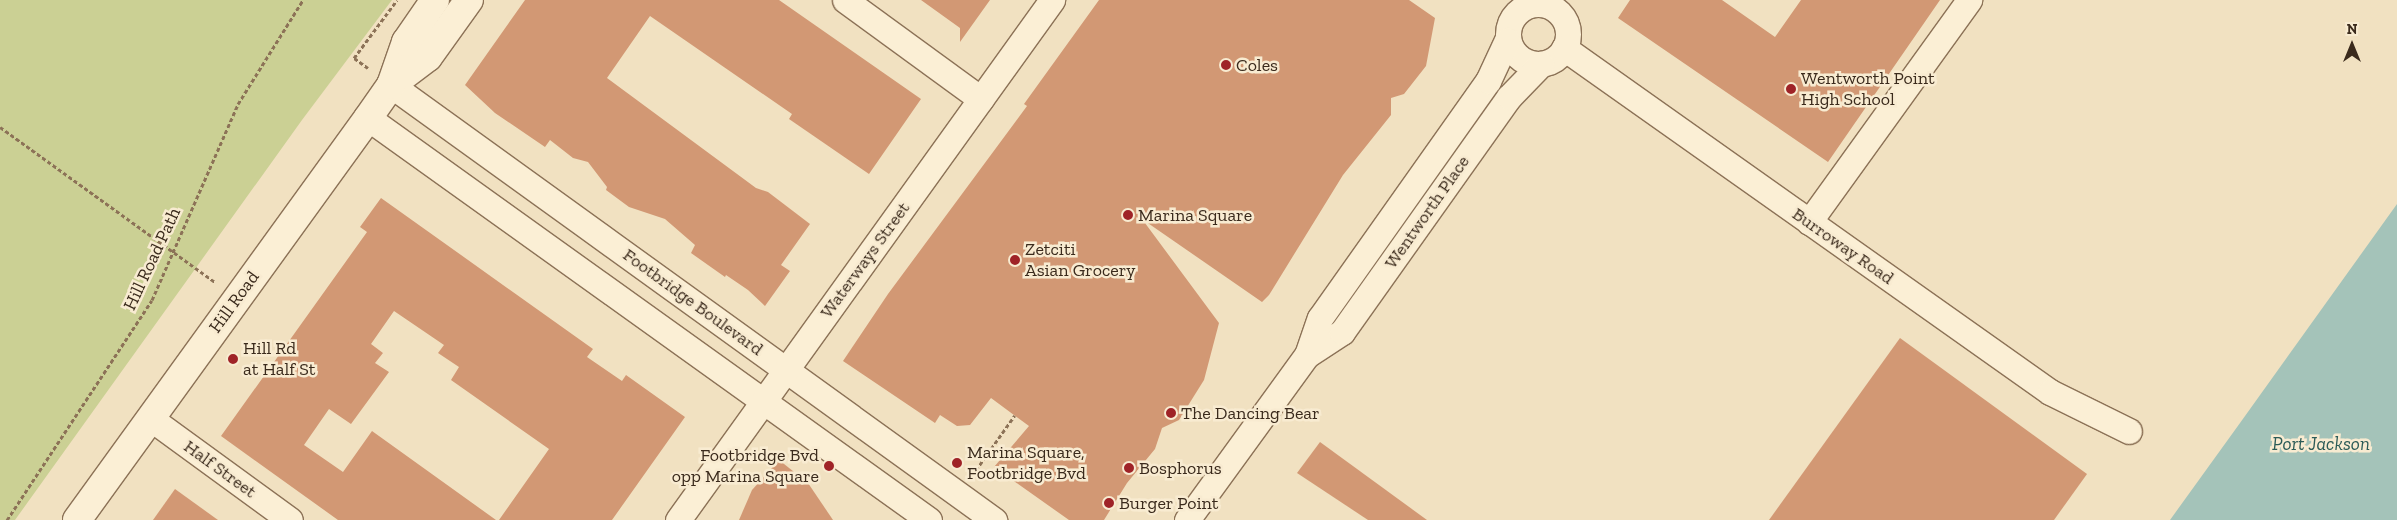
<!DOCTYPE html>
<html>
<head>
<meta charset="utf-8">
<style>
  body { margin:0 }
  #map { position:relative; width:2397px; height:520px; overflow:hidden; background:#f1e1c1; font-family:"Zilla Slab",serif }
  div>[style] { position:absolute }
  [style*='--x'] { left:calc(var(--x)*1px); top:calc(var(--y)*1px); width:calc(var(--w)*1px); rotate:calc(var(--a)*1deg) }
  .green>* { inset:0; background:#cbd094 }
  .water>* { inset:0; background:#a4c3b9 }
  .building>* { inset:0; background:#d29874 }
  .path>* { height:3px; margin-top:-1.5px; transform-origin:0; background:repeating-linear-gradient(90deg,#8c7257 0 4px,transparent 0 6.5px) }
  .roads { filter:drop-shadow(1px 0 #8c7257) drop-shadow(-1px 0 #8c7257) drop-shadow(0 1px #8c7257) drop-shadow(0 -1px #8c7257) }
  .minor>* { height:25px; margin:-12.5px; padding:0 12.5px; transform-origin:12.5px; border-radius:12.5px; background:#fbefd5 }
  .minor>.ring { margin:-12.5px; padding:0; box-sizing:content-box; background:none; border:25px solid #fbefd5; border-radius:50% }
  .tertiary>* { height:28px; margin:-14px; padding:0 14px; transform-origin:14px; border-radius:14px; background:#fbefd5 }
  .dots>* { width:14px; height:14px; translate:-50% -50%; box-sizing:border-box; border:2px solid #f8ebd1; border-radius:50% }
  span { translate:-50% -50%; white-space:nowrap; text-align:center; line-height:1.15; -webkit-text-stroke:5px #f8ebd1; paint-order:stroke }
  .poi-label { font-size:18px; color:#3a2a1c }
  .left { translate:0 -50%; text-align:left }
  .right { translate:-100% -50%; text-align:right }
  .street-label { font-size:18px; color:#3a2a1c }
  .water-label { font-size:19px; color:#2b5b57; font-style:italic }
  .north { position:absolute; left:2327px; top:20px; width:50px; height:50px; -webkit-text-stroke:4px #f8ebd1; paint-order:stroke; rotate:0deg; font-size:14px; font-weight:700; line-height:20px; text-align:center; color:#3a2a1c }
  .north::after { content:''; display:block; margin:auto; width:18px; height:22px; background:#3a2a1c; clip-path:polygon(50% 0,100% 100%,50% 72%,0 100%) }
</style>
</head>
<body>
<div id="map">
  <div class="green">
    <i style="clip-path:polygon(0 0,392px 0,302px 120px,15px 520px,0 520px)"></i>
  </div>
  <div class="water">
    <i style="clip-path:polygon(2397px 204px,2397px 520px,2170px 520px,2240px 423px)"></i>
  </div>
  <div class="building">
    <i style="clip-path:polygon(525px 0,779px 0,921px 99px,869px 174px,789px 119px,792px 114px,650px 16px,607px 78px,756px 188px,768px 192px,810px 224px,781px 265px,790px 271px,765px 306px,748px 290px,726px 275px,725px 277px,691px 253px,695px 245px,665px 219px,629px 207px,606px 190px,607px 187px,588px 162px,573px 158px,550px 140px,545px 147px,495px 113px,465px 85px)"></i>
    <i style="clip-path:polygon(921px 0,990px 0,960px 42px,960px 28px)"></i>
    <i style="clip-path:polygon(1099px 0,1409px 0,1435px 18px,1426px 66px,1404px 94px,1391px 98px,1391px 115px,1343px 175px,1269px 295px,1262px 302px,1142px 219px,1219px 323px,1204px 380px,1179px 420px,1162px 428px,1155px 449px,1127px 483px,1104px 520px,1069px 520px,994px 467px,1029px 426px,991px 398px,970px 425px,957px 426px,940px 415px,935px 423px,843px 361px,888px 294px,1027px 106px,1024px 104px)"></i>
    <i style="clip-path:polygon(1630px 0,1722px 0,1775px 37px,1801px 0,1940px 0,1828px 162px,1618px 18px)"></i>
    <i style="clip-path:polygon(381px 198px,593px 349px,587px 357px,622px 381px,626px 375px,685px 417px,612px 520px,499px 520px,549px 449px,451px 380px,459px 367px,438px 353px,444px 345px,394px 311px,371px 344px,383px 353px,375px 363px,389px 372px,351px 424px,329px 409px,304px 445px,343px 472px,372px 431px,496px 520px,338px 520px,221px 436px,367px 232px,360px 227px)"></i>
    <i style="clip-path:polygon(1900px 338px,2087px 474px,2054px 520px,1769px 520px)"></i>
    <i style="clip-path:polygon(1320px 442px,1427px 520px,1368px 520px,1297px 473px)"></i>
    <i style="clip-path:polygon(779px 460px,808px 483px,833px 520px,739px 520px,752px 490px)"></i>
    <i style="clip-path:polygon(175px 489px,218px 520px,153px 520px)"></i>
  </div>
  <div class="path">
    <i style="--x:368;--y:68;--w:17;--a:-144"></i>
    <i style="--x:354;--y:58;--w:72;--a:-53.4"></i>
    <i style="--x:0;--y:127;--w:266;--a:35.8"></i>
    <i style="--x:976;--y:470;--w:67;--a:-54.7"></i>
    <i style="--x:7;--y:520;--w:263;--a:-56.6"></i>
    <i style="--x:152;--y:300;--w:214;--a:-66.3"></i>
    <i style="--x:238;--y:104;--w:123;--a:-58"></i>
  </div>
  <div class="roads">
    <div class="minor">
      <i style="--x:845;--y:0;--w:168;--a:36.1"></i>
      <i class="ring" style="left:1508px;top:4px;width:35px;height:35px"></i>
      <i style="--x:1564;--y:48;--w:595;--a:35.29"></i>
      <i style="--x:2050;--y:392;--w:88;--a:26.3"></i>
      <i style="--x:391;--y:85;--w:744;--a:35.81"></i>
      <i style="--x:368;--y:118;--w:690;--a:35.62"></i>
      <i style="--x:1809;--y:222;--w:274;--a:-54.2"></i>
      <i style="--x:1307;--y:355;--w:42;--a:-33.3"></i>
      <i style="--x:1342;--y:332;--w:288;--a:-54.6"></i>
      <i style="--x:1509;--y:97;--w:46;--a:-45.9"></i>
      <i style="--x:150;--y:418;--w:173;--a:36.1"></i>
      <i style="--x:678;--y:520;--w:641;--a:-54.28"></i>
      <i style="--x:1187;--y:520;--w:204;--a:-54"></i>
      <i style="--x:1307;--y:355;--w:39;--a:-71"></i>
      <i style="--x:1320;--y:318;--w:291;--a:-54.7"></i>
      <i style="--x:1488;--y:81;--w:45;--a:-65.1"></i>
    </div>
    <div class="tertiary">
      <i style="--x:391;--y:85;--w:46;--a:-37.1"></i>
      <i style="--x:428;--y:57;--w:70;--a:-54.3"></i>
      <i style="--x:77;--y:520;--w:496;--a:-54.1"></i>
      <i style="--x:368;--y:118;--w:40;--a:-55.1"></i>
      <i style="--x:391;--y:85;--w:46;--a:-70.8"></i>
      <i style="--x:406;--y:42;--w:51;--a:-55.4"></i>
    </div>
  </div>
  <div class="dots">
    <i style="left:1226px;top:65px;background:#9f2327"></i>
    <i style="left:1791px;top:89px;background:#9f2327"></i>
    <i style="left:1128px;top:215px;background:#9f2327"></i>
    <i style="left:1015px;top:260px;background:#9f2327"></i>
    <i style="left:233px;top:359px;background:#9f2327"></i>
    <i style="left:1171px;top:413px;background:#9f2327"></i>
    <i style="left:957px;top:463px;background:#9f2327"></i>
    <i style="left:829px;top:466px;background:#9f2327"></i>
    <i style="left:1129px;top:468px;background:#9f2327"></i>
    <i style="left:1109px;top:503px;background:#9f2327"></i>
  </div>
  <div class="poi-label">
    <span class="left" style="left:1236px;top:65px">Coles</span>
    <span class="left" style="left:1801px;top:89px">Wentworth Point<br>High School</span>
    <span class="left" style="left:1138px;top:215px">Marina Square</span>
    <span class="left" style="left:1025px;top:260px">Zetciti<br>Asian Grocery</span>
    <span class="left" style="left:243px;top:359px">Hill Rd<br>at Half St</span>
    <span class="left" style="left:1181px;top:413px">The Dancing Bear</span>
    <span class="left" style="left:967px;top:463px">Marina Square,<br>Footbridge Bvd</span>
    <span class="right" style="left:819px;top:466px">Footbridge Bvd<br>opp Marina Square</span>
    <span class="left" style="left:1139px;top:468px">Bosphorus</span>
    <span class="left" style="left:1119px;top:503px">Burger Point</span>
  </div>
  <div class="street-label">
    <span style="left:1427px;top:212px;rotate:-55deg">Wentworth Place</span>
    <span style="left:1843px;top:246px;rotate:35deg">Burroway Road</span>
    <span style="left:152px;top:259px;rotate:-65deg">Hill Road Path</span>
    <span style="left:865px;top:260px;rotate:-54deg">Waterways Street</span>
    <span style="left:234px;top:302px;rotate:-54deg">Hill Road</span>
    <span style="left:693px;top:302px;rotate:36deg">Footbridge Boulevard</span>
    <span style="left:220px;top:469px;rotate:36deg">Half Street</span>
  </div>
  <div class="water-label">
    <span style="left:2321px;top:444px">Port Jackson</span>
  </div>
  <div class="north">N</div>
</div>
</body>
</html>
